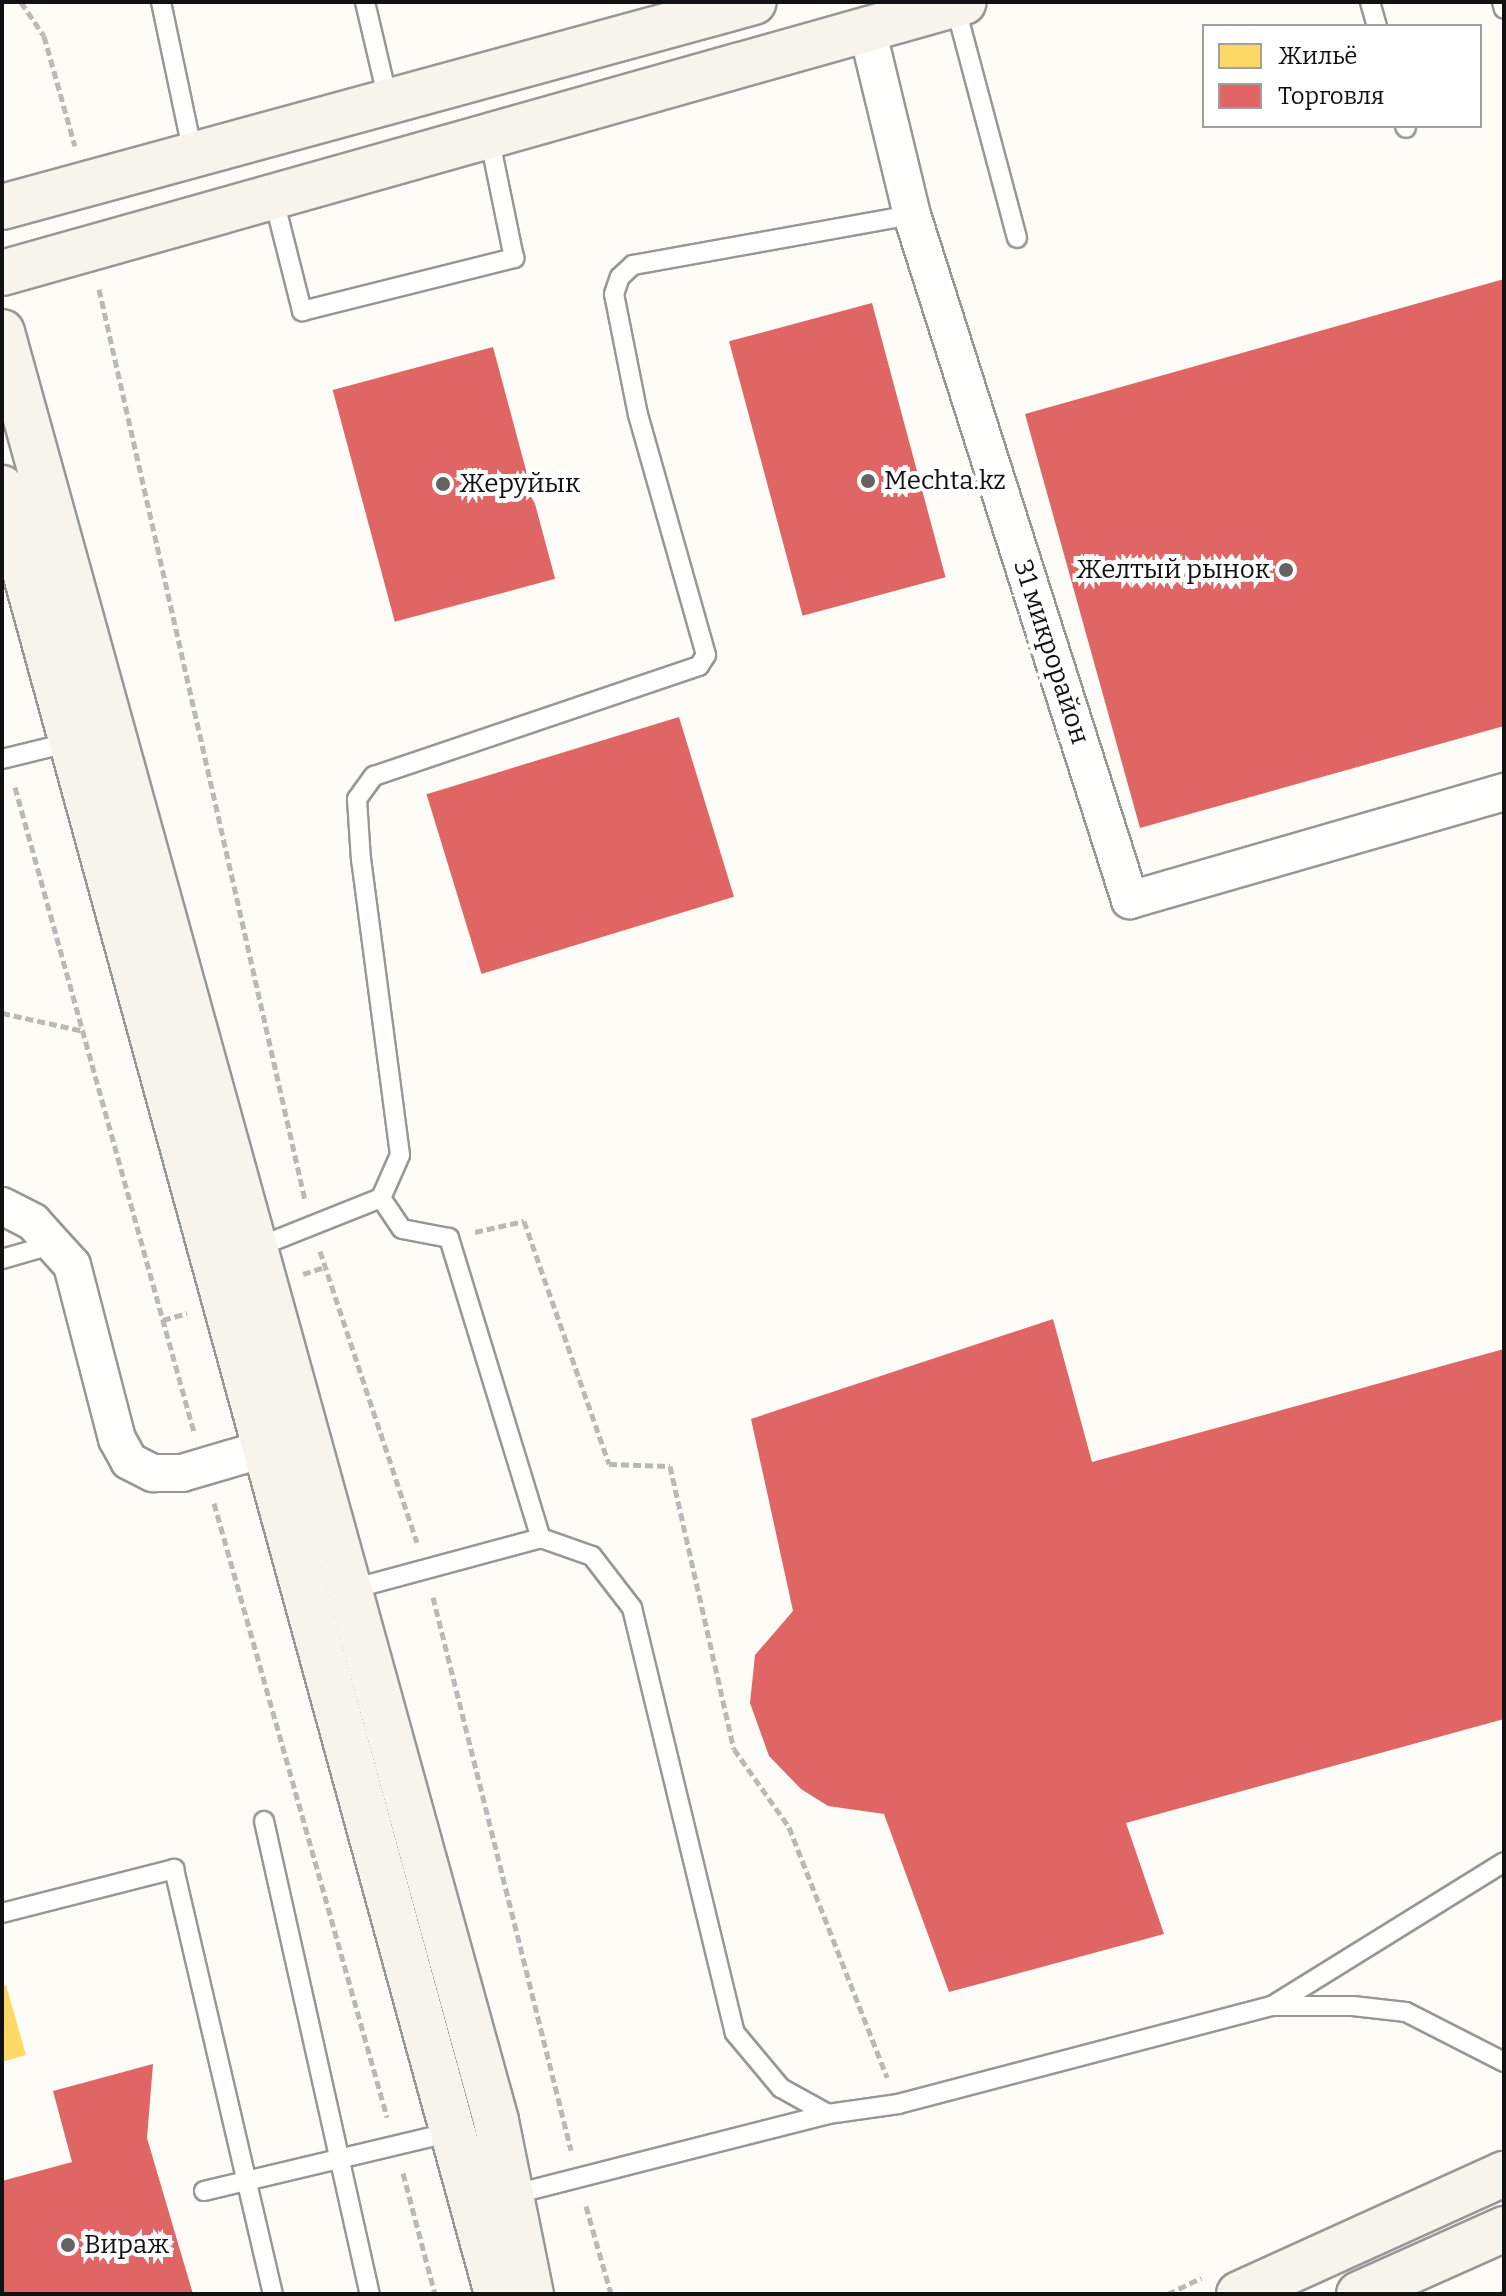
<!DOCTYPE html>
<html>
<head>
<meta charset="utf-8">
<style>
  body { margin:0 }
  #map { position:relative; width:1506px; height:2296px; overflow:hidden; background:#fdfcf7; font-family:Bitter,serif }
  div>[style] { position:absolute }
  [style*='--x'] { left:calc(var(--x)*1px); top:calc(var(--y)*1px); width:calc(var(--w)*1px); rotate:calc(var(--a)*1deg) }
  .homes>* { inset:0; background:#ffd966 }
  .shops>* { inset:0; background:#e06666; transform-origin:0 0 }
  .path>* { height:5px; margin-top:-2.5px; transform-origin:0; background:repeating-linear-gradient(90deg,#b9b9b8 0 8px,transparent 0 12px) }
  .roads { filter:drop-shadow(2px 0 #979795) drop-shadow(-2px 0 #979795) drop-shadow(0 2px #979795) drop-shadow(0 -2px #979795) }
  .lane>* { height:18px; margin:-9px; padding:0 9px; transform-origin:9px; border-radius:9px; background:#fffffe }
  .street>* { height:36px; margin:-18px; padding:0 18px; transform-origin:18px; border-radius:18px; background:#fffffe }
  .secondary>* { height:44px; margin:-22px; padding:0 22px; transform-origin:22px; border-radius:22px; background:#f6f4eb }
  .dots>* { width:22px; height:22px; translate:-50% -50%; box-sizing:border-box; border:4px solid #fff; border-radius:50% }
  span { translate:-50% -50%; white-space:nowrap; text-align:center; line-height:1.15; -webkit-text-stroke:8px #fff; paint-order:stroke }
  .poi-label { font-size:26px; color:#111 }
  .left { translate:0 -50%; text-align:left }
  .right { translate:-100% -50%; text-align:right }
  .street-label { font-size:26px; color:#111 }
  .frame { position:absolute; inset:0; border:4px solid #111; pointer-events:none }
  .legend { position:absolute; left:1202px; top:24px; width:280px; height:104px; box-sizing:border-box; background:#fff; border:2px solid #a0a0a0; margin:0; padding:10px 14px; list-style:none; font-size:24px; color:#111 }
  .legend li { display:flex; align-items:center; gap:16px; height:40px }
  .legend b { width:40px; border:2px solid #a0a0a0 }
</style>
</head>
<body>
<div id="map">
  <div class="homes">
    <i style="clip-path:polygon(6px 1985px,26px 2055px,2px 2062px,2px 1986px)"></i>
  </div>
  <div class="shops">
    <i style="clip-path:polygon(1504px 279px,1504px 726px,1140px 828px,1025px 414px)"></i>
    <i style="left:872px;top:303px;width:284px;height:148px;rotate:75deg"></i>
    <i style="left:493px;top:347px;width:240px;height:166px;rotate:75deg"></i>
    <i style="left:679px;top:717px;width:188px;height:264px;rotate:73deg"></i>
    <i style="clip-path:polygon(1053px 1319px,1092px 1462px,1504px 1349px,1504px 1719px,1126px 1823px,1164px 1934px,949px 1992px,884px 1814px,828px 1806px,801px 1789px,769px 1756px,750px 1703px,755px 1655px,793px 1611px,751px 1419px)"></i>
    <i style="clip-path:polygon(153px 2064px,147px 2138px,193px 2294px,2px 2294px,2px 2181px,72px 2162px,53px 2091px)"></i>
  </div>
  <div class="path">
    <i style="--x:21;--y:2;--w:41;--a:55.9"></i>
    <i style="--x:44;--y:36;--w:114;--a:74.3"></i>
    <i style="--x:99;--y:289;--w:934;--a:77.26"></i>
    <i style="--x:15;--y:787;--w:669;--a:74.49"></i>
    <i style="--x:2;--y:1013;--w:84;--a:12.4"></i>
    <i style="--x:475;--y:1232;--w:50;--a:-12.7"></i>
    <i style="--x:524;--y:1221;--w:257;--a:70.7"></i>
    <i style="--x:609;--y:1464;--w:61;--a:1.9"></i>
    <i style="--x:670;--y:1466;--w:290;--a:77.3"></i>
    <i style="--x:734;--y:1749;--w:95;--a:54.8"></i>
    <i style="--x:789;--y:1827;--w:269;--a:68.6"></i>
    <i style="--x:320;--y:1251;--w:307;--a:71.6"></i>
    <i style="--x:303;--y:1274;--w:23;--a:-18"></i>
    <i style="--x:163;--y:1320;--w:25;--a:-16"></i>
    <i style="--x:214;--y:1503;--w:638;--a:74.26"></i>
    <i style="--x:433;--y:1597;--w:570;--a:75.99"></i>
    <i style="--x:403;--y:2173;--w:125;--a:75.2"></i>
    <i style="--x:586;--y:2206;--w:91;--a:74.1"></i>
    <i style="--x:1168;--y:2294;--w:37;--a:-26"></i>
    <i style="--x:1500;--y:2294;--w:4;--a:-27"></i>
  </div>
  <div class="roads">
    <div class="lane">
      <i style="--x:161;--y:2;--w:155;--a:78.1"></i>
      <i style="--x:365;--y:2;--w:105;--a:76.8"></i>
      <i style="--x:1370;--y:2;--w:25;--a:74"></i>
      <i style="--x:1502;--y:2;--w:7;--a:74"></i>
      <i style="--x:955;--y:5;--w:241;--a:75.1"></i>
      <i style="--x:1405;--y:126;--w:2;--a:63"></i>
      <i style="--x:273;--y:196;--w:119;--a:75.8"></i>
      <i style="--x:302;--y:311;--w:219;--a:-14"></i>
      <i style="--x:514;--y:258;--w:125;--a:-101.6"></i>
      <i style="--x:2;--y:759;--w:72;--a:-13.7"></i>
      <i style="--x:381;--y:1198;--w:37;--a:56"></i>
      <i style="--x:402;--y:1229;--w:48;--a:10.8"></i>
      <i style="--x:449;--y:1238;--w:314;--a:73"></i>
      <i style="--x:258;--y:1247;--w:132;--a:-21.7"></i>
      <i style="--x:381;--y:1198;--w:47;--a:-66.2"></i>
      <i style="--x:400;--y:1155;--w:298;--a:-97.5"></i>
      <i style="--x:361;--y:860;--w:61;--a:-93.8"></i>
      <i style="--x:357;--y:799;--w:29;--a:-54"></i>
      <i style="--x:374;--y:776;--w:343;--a:-18.7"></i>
      <i style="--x:699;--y:666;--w:13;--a:-58"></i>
      <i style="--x:706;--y:655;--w:249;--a:-105.8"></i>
      <i style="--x:638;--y:415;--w:123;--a:-101.2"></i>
      <i style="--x:614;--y:294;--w:18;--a:-71"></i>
      <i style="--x:620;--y:277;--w:18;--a:-43"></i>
      <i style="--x:633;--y:265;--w:283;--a:-10.2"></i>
      <i style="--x:2;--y:1259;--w:54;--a:-16.1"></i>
      <i style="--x:352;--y:1589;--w:196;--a:-15.1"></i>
      <i style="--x:541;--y:1538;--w:54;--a:19.4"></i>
      <i style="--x:592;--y:1556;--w:66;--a:52.4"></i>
      <i style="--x:632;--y:1608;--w:437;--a:76.4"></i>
      <i style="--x:735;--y:2033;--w:72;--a:50.1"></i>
      <i style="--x:781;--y:2088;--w:54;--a:29"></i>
      <i style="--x:264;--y:1821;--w:485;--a:77.4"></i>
      <i style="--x:2;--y:1913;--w:178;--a:-14.3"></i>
      <i style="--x:174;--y:1869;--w:436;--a:76.9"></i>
      <i style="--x:1272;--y:2006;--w:273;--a:-31.8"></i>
      <i style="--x:204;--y:2191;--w:255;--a:-13.4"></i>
      <i style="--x:511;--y:2195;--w:327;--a:-14.3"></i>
      <i style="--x:828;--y:2114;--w:71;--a:-8.1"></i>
      <i style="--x:898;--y:2104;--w:386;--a:-14.7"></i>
      <i style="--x:1271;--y:2006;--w:82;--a:0"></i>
      <i style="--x:1353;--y:2006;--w:53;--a:6.5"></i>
      <i style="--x:1406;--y:2012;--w:110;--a:27"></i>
    </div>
    <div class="street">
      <i style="--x:867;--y:29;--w:191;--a:76.4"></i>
      <i style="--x:912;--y:215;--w:719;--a:72.35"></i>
      <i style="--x:1130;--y:900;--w:389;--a:-16.1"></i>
      <i style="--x:2;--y:1206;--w:35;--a:27"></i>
      <i style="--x:33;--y:1222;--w:58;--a:47.8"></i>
      <i style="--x:72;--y:1265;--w:180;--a:75.5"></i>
      <i style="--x:117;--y:1439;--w:25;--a:61"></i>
      <i style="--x:129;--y:1461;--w:27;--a:27"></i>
      <i style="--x:153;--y:1473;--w:29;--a:0"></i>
      <i style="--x:182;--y:1473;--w:89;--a:-16.4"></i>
    </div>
    <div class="secondary">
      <i style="--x:2;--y:207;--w:779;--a:-15.25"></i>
      <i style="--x:2;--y:273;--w:999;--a:-15.73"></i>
      <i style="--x:2;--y:332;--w:1856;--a:74.56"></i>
      <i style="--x:496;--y:2121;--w:177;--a:78.6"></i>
      <i style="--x:2;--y:488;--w:1873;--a:74.67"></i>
      <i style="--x:1239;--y:2294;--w:291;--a:-24.4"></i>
      <i style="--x:1359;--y:2294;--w:159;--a:-24.1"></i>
    </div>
  </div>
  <div class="dots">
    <i style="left:868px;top:481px;background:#646362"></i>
    <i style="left:443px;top:484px;background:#646362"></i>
    <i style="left:1286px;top:570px;background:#646362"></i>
    <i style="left:68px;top:2245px;background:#646362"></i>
  </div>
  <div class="poi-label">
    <span class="left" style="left:884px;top:481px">Mechta.kz</span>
    <span class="left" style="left:459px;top:484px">Жеруйык</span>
    <span class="right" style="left:1270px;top:570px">Желтый рынок</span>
    <span class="left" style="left:84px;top:2245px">Вираж</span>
  </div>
  <div class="street-label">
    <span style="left:1051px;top:652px;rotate:72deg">31 микрорайон</span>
  </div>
  <div class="frame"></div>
  <ul class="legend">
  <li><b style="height:22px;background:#ffd966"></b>Жильё</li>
  <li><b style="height:22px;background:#e06666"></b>Торговля</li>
  </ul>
</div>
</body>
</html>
